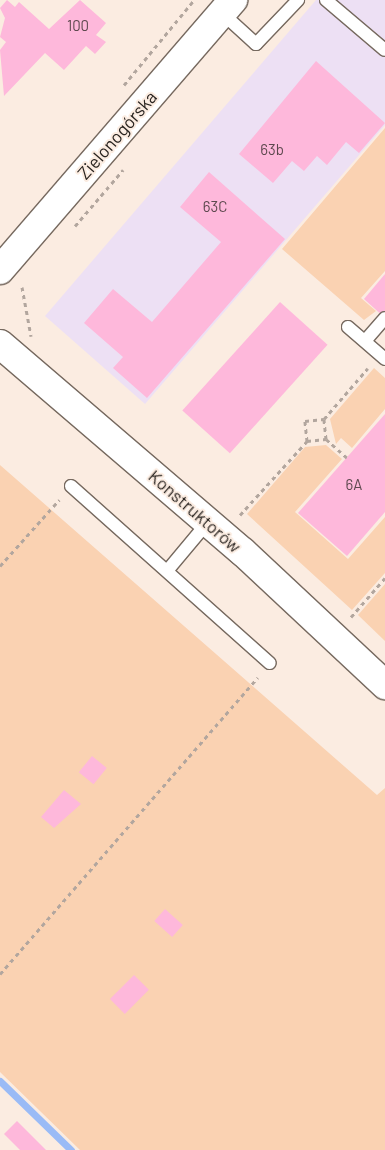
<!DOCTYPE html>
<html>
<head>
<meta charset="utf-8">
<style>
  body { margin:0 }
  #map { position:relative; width:385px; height:1150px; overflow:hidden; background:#fbece1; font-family:Barlow,sans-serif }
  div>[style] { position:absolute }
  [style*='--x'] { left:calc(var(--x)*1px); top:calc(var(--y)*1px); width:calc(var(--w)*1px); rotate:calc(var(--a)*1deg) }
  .commercial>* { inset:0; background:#ede0f4 }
  .green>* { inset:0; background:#fad2b2 }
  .stream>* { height:7px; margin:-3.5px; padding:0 3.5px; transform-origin:3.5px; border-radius:3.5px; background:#9abbf6 }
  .building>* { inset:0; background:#feb8db; transform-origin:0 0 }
  .path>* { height:3px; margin-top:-1.5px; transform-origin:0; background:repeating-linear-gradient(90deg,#b2a69e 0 4px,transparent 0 8px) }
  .roads { filter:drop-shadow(1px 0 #76695f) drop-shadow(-1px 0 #76695f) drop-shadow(0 1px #76695f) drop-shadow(0 -1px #76695f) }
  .service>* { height:12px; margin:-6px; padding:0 6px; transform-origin:6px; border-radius:6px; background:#fff }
  .tertiary>* { height:28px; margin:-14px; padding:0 14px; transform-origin:14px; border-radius:14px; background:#fff }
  span { translate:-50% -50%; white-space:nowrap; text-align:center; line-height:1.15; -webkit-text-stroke:4px #fbece1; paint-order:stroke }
  .number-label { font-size:15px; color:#5e494f }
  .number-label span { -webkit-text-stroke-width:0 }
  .street-label { font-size:18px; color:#292420 }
</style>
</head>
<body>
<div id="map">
  <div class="commercial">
    <i style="clip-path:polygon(316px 0,385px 0,385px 125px,145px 404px,45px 316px)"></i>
  </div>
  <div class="green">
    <i style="clip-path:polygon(385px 128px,385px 271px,361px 298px,376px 311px,364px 320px,282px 249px)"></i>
    <i style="clip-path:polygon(374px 368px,385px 378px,385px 409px,352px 448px,341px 438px,336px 444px,330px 419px)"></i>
    <i style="clip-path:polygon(326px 445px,342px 459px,295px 512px,348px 559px,385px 517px,385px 573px,352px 610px,247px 514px,305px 447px)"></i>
    <i style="clip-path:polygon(0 465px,377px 795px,385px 788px,385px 1150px,80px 1150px,0 1072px)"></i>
    <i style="clip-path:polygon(385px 584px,385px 641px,358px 615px)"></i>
  </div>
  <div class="stream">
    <i style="--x:0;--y:1081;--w:99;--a:44.2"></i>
  </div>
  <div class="building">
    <i style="clip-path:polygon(7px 0,15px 7px,19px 2px,49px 29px,80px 0,106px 23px,96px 35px,106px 42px,95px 54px,86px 46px,64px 70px,45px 53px,4px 96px,0 50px,6px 42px,12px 47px,0 37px,5px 18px,0 8px)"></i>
    <i style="clip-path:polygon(316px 61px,385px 123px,359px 153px,346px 142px,327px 165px,317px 156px,304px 171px,292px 161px,273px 183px,239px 154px)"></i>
    <i style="clip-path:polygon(209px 172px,285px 239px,147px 398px,113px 368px,123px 357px,84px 323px,113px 289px,152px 322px,221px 242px,180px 207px)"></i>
    <i style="clip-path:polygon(385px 274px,385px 318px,364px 299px)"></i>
    <i style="left:280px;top:302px;width:64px;height:146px;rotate:42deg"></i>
    <i style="clip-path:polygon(385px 414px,385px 512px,347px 556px,298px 513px)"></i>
    <i style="left:92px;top:756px;width:19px;height:21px;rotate:39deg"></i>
    <i style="clip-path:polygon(64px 790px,81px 804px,54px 828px,41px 817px)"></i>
    <i style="left:165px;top:909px;width:24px;height:16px;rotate:42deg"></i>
    <i style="left:134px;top:975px;width:21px;height:34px;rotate:45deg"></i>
    <i style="clip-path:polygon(17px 1121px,46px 1150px,20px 1150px,4px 1134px)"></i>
  </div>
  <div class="path">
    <i style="--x:124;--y:85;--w:110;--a:-50.5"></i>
    <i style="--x:75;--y:226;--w:74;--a:-49.4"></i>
    <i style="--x:22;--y:287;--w:50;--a:79.6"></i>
    <i style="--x:326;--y:439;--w:28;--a:42"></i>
    <i style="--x:307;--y:441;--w:20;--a:-96"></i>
    <i style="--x:305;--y:421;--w:19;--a:-6"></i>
    <i style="--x:240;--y:515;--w:100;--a:-47.8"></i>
    <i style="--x:307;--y:441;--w:19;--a:-6"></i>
    <i style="--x:326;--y:439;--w:20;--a:-96"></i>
    <i style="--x:324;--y:419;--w:67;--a:-49.2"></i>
    <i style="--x:0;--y:566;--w:89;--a:-48.2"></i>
    <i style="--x:351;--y:617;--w:52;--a:-48.9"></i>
    <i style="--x:0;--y:974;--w:393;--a:-49"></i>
  </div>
  <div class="roads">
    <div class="service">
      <i style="--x:326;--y:0;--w:77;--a:40.3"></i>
      <i style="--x:222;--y:13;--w:46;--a:42.4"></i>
      <i style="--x:256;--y:44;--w:61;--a:-46.3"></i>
      <i style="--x:348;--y:327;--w:49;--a:40.9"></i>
      <i style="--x:365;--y:341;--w:30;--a:-49"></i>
      <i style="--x:71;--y:486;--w:266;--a:41.7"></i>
      <i style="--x:167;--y:571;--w:64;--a:-50.1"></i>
    </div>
    <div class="tertiary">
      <i style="--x:0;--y:270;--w:357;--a:-49.2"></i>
      <i style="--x:0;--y:344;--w:320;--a:40.6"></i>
      <i style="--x:243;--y:552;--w:195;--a:43.1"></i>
    </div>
  </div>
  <div class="number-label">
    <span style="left:78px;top:26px">100</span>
    <span style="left:272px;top:150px">63b</span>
    <span style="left:215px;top:207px">63C</span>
    <span style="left:354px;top:485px">6A</span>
  </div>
  <div class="street-label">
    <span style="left:117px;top:135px;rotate:-49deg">Zielonogórska</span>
    <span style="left:195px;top:511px;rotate:41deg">Konstruktorów</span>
  </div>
</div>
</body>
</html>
